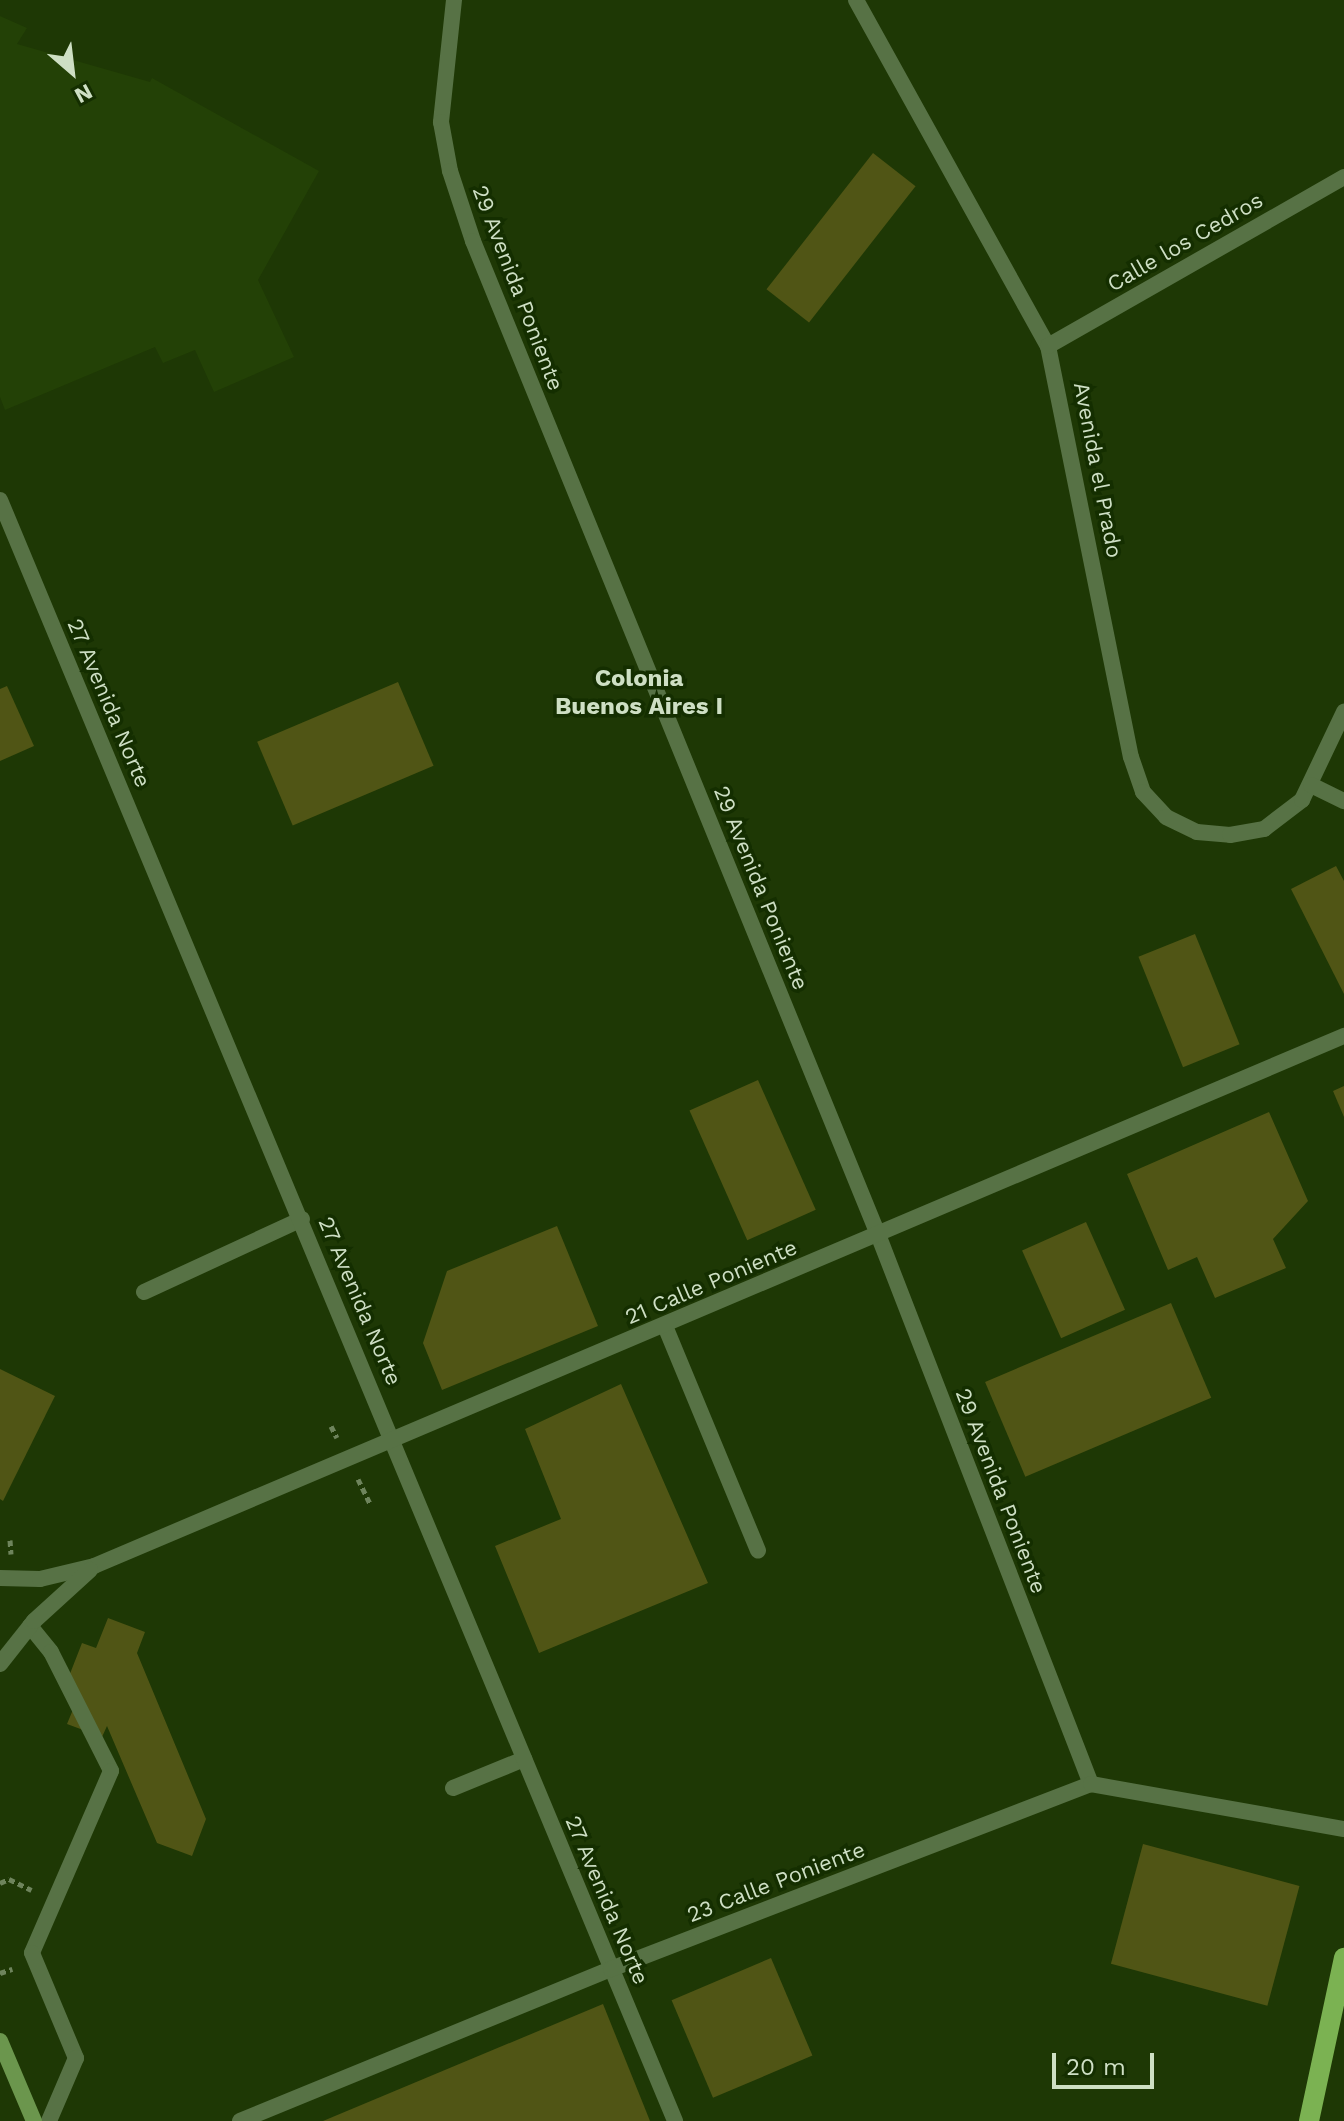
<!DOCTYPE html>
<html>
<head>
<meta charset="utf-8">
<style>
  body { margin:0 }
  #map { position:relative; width:1344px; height:2121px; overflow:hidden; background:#1e3805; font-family:"Work Sans",sans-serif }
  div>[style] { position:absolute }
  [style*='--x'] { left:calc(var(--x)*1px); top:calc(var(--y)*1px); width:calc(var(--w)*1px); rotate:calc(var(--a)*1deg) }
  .built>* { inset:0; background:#234106 }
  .building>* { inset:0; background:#505515; transform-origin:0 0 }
  .path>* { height:5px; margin-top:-2.5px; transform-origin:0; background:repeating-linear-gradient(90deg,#6e845c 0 6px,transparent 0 10px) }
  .lane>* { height:16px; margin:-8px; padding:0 8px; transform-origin:8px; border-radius:8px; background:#577245 }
  .street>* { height:16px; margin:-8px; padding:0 8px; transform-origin:8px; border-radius:8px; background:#577245 }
  .secondary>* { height:16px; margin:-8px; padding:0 8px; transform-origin:8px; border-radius:8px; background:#6b964d }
  .primary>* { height:20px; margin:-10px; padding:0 10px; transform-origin:10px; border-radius:10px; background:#7bb252 }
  span { translate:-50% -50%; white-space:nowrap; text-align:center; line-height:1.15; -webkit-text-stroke:7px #142e00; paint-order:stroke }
  .street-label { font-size:22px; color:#cedfc4 }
  .neighbourhood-label { font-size:24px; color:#cedfc4; font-weight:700 }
  .north { position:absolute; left:32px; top:32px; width:80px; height:80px; -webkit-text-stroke:6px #142e00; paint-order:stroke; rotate:152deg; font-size:22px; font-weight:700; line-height:32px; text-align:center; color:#cedfc4 }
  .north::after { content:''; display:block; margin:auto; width:28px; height:36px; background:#cedfc4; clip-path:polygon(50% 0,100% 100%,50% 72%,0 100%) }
  .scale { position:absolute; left:1052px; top:2053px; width:102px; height:36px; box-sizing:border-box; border:4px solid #cedfc4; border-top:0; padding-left:10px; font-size:24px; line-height:28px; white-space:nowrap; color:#cedfc4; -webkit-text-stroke:6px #142e00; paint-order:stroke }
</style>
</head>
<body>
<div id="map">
  <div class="built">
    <i style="clip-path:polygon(0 16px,27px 28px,17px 44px,150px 82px,152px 78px,319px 171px,258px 280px,294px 357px,214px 392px,195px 350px,163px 363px,155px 347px,5px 410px,0 397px)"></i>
  </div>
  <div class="building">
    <i style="left:873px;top:153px;width:54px;height:173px;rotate:38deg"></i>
    <i style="left:398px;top:682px;width:91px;height:153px;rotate:67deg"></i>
    <i style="clip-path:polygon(7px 686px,34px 746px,0 761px,0 689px)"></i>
    <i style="clip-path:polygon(1336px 866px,1344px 881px,1344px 994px,1291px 889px)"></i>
    <i style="left:1195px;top:934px;width:119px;height:61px;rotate:68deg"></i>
    <i style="left:758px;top:1080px;width:142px;height:75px;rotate:66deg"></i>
    <i style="clip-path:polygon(1344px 1086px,1344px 1117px,1333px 1091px)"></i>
    <i style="clip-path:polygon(1269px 1112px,1308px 1201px,1273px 1239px,1286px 1268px,1215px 1298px,1197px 1257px,1168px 1270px,1127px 1174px)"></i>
    <i style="left:1086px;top:1222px;width:96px;height:70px;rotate:66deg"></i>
    <i style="clip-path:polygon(557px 1226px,598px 1326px,442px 1390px,423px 1343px,447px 1271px)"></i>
    <i style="left:1171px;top:1303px;width:103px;height:202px;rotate:67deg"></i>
    <i style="clip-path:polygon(0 1369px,55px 1396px,3px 1501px,0 1499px)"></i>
    <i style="clip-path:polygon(621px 1384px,708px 1583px,539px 1653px,495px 1546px,561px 1519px,525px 1429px)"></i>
    <i style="clip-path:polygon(108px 1618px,145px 1632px,137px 1653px,206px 1819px,192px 1856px,157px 1843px,107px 1726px,102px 1737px,67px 1724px,79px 1695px,64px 1689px,82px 1643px,96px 1648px)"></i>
    <i style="left:1143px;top:1844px;width:162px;height:124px;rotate:15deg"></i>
    <i style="left:771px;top:1958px;width:106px;height:108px;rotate:67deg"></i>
    <i style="clip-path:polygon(603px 2004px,650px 2121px,323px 2121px)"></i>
  </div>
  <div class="path">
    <i style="--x:331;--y:1426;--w:13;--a:63"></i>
    <i style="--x:358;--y:1479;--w:28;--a:64"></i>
    <i style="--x:10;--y:1540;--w:14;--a:86"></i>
    <i style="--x:0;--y:1883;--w:10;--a:-24"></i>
    <i style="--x:9;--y:1879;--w:25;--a:26"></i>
    <i style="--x:0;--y:1973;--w:13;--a:-18"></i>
  </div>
  <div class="lane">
    <i style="--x:144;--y:1292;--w:174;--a:-24.8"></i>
    <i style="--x:665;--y:1326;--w:243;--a:67.5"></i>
    <i style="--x:30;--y:1626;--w:33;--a:51"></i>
    <i style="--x:51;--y:1652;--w:133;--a:63.2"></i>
    <i style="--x:111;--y:1771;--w:198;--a:113.5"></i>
    <i style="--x:32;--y:1953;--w:114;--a:67.3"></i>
    <i style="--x:76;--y:2058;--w:69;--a:113.2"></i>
    <i style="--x:453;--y:1788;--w:77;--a:-22.2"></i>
  </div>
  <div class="street">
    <i style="--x:454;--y:0;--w:123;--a:96.1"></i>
    <i style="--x:441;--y:122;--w:50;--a:79.6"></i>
    <i style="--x:450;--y:171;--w:74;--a:71.8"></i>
    <i style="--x:473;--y:241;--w:1076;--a:67.82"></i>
    <i style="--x:879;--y:1237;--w:587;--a:68.82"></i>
    <i style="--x:856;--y:0;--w:396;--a:61"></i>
    <i style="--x:1048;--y:346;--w:419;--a:78.6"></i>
    <i style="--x:1131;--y:757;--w:37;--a:71"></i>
    <i style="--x:1143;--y:792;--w:34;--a:47"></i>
    <i style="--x:1166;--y:817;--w:34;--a:26"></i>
    <i style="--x:1197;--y:832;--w:33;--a:5"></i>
    <i style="--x:1230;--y:835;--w:35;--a:-10"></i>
    <i style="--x:1264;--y:829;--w:48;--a:-37.3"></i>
    <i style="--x:1302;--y:800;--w:98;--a:-64.5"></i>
    <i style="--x:1048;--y:346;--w:341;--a:-29.7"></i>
    <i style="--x:0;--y:500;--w:1756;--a:67.39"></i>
    <i style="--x:1311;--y:785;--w:37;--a:26"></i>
    <i style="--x:0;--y:1578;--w:40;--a:1.4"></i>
    <i style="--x:40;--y:1579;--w:56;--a:-13.5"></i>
    <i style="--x:94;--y:1566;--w:1358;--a:-22.98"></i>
    <i style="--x:0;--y:1664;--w:55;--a:-51.7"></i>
    <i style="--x:34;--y:1621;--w:76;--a:-42.3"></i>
    <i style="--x:240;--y:2121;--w:401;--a:-22.3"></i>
    <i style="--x:611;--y:1969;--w:514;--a:-21.08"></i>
    <i style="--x:1091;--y:1784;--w:257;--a:10.1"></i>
  </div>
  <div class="secondary">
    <i style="--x:0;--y:2041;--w:87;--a:67"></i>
  </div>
  <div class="primary">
    <i style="--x:1309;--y:2121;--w:167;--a:-77.9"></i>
  </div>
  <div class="street-label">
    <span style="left:1185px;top:242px;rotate:-30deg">Calle los Cedros</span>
    <span style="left:518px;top:288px;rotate:69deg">29 Avenida Poniente</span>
    <span style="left:1098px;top:470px;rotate:79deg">Avenida el Prado</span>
    <span style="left:109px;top:703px;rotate:67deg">27 Avenida Norte</span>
    <span style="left:761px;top:888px;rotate:68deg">29 Avenida Poniente</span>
    <span style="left:711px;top:1282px;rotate:-23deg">21 Calle Poniente</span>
    <span style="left:360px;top:1301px;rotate:67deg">27 Avenida Norte</span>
    <span style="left:1001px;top:1491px;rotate:69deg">29 Avenida Poniente</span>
    <span style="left:776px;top:1882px;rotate:-21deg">23 Calle Poniente</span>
    <span style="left:607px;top:1900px;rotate:67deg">27 Avenida Norte</span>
  </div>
  <div class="neighbourhood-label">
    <span style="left:639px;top:693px">Colonia<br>Buenos Aires I</span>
  </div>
  <div class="north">N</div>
  <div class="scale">20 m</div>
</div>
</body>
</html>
